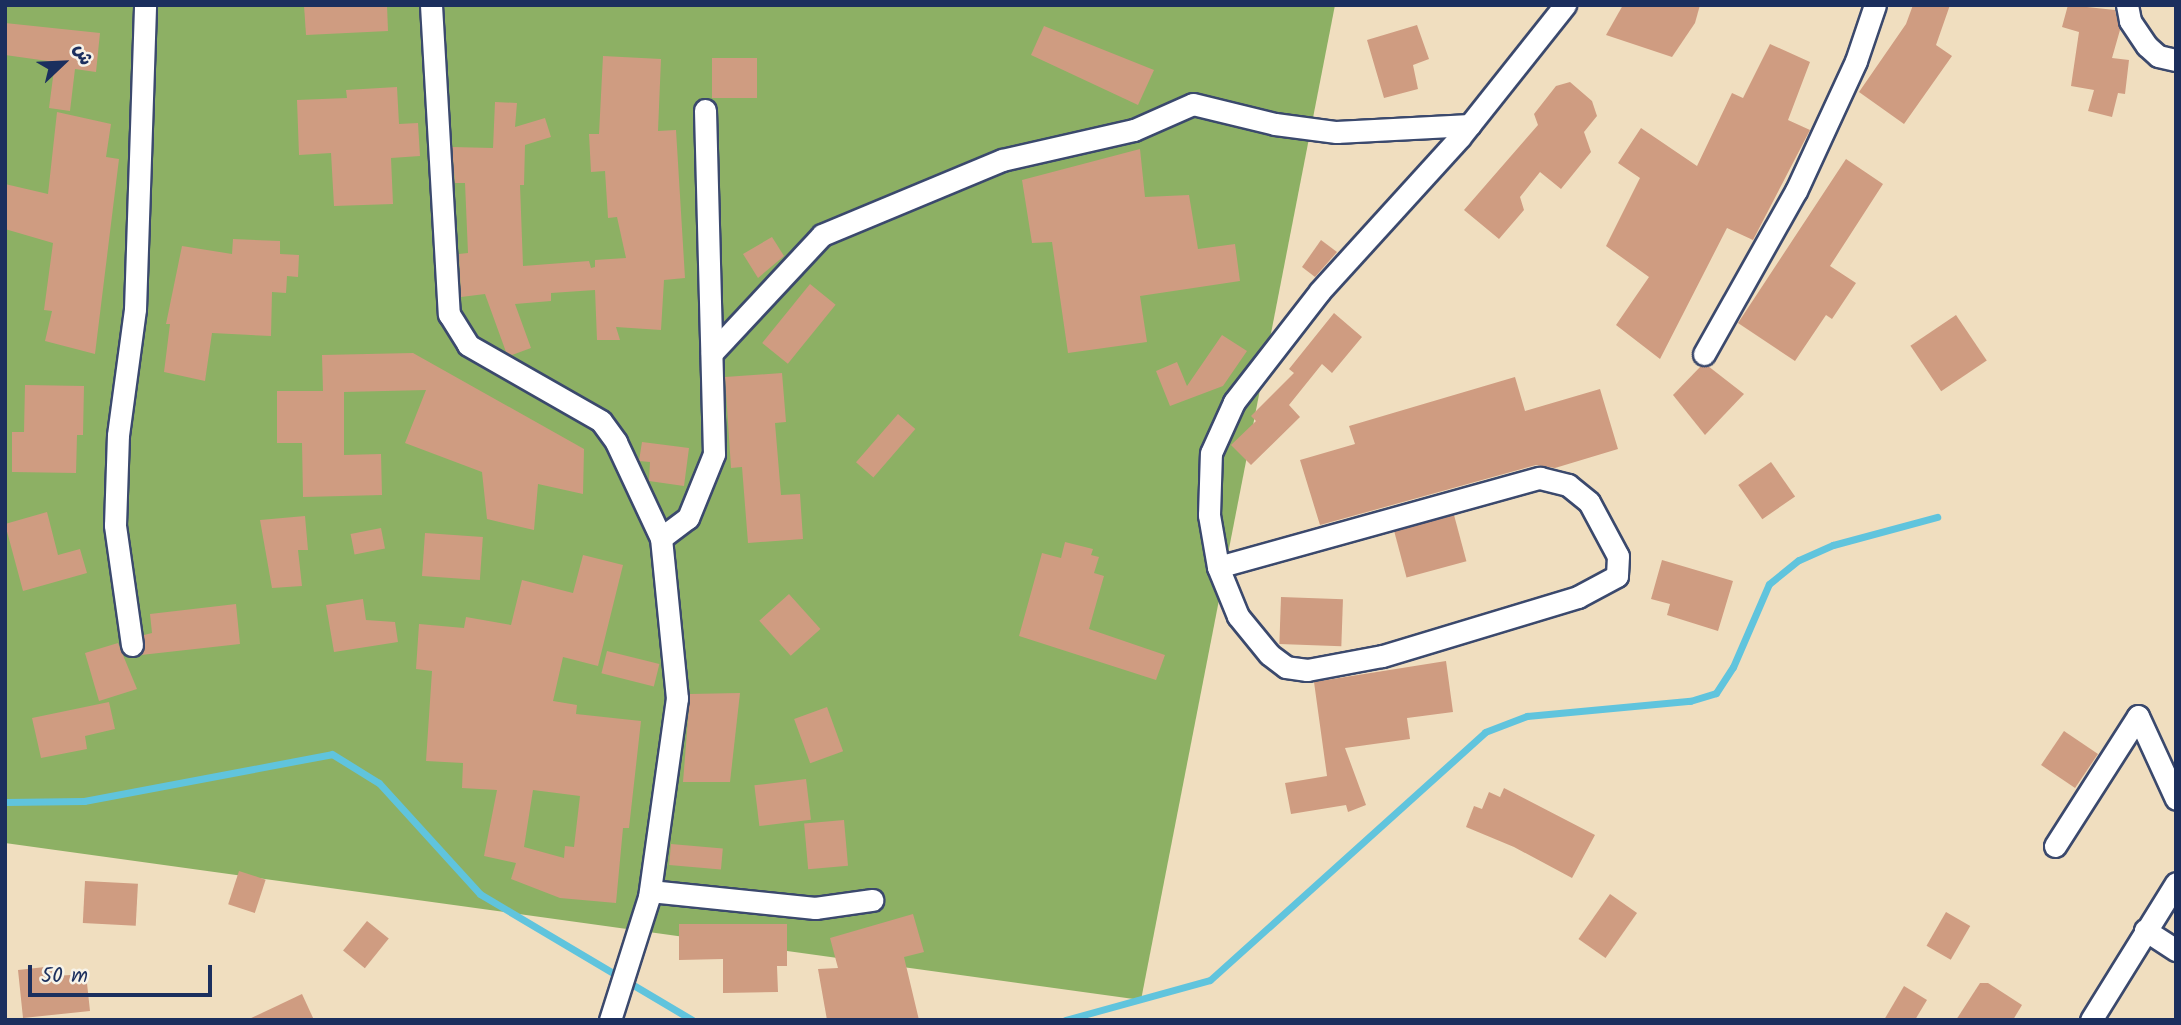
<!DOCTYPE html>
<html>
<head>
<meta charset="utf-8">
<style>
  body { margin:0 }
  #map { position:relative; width:2181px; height:1025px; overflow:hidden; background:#f0debf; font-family:Kalam,"Playpen Sans Arabic",sans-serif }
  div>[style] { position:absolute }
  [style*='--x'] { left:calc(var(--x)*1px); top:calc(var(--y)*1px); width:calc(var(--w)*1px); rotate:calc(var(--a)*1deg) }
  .forest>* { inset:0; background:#8db064 }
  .stream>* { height:7px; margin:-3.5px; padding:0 3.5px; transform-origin:3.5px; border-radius:3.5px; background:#60c4dd }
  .building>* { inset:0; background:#cf9c81; transform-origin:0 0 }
  .roads { filter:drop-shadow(2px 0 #3b496d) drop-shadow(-2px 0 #3b496d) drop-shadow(0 2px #3b496d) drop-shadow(0 -2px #3b496d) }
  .street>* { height:21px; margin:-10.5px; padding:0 10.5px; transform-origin:10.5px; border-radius:10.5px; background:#fff }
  span { translate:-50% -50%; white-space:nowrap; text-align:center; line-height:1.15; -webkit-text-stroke:6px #f7f3e8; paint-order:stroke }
  .frame { position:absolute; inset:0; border:7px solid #1b2f5e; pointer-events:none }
  .north { position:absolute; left:28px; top:28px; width:70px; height:70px; -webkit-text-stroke:5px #f7f3e8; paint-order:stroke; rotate:67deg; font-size:19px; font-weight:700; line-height:28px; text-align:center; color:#1b2f5e }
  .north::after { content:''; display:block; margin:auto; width:24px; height:32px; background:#1b2f5e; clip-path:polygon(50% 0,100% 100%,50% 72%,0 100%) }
  .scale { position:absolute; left:28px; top:965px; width:184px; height:32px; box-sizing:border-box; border:4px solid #1b2f5e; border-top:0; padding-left:9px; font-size:21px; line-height:24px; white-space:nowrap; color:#1b2f5e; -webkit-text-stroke:5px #f7f3e8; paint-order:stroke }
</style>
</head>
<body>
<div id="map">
  <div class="forest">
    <i style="clip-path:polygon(5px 5px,1335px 5px,1141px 1000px,5px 843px)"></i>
  </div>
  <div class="stream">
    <i style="--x:5;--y:802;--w:79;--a:-0.7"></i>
    <i style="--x:84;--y:801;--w:252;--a:-10.7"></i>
    <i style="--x:332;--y:754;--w:55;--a:31.7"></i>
    <i style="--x:379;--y:783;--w:150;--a:47.7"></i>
    <i style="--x:480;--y:894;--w:247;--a:30.7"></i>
    <i style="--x:1065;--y:1020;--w:150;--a:-15.4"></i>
    <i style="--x:1210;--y:980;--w:370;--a:-42"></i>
    <i style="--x:1485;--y:732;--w:45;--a:-20.9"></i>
    <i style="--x:1527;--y:716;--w:164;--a:-5.3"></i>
    <i style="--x:1690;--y:701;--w:27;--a:-17"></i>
    <i style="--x:1716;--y:693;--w:31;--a:-57"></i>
    <i style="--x:1733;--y:667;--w:90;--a:-66.6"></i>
    <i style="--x:1769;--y:584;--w:38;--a:-39"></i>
    <i style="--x:1799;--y:560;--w:37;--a:-24"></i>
    <i style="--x:1833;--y:545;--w:108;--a:-15.1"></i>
  </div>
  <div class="building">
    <i style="clip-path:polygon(304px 5px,387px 5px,388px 31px,306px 35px)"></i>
    <i style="clip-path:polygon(1623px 5px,1700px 5px,1695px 23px,1672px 57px,1606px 35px)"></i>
    <i style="clip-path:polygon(1913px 5px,1950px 5px,1936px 45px,1952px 56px,1904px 124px,1859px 92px,1906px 24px)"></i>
    <i style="clip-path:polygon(2068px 5px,2115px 10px,2120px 30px,2112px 58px,2129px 60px,2125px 94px,2118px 93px,2112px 117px,2088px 111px,2094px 90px,2071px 86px,2079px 32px,2062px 27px)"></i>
    <i style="clip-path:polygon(5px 23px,100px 33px,96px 72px,75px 69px,70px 111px,49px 108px,55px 62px,5px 55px)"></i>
    <i style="clip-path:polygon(1417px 25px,1429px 59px,1413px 65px,1418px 89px,1384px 98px,1367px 40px)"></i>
    <i style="clip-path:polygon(1044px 26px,1154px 70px,1138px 105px,1031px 55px)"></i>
    <i style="clip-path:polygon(1770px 44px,1810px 62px,1788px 120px,1810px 130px,1753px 240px,1727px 228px,1660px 359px,1616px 325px,1649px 277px,1606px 246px,1640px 178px,1618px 163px,1641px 128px,1697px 166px,1732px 93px,1743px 98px)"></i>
    <i style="clip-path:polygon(603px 56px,661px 59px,658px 131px,676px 130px,685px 278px,664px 280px,661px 330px,616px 327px,620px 340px,597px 340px,595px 290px,551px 293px,551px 301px,515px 304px,531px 348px,512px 355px,506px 352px,485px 294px,461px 297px,459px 254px,468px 253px,465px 183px,455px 183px,452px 147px,493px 148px,495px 102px,517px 103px,515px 127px,545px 118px,551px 137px,525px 145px,524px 185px,520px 185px,523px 266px,589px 261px,591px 268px,595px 267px,595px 260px,626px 258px,617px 217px,608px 218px,605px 171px,591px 172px,589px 134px,599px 134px)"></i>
    <i style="left:712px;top:58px;width:45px;height:40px"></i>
    <i style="clip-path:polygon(1570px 82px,1592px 101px,1597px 116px,1584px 132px,1591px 152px,1561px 189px,1540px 172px,1520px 197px,1524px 210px,1499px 239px,1464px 210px,1538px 125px,1534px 114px,1556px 86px)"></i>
    <i style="clip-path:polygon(397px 87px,399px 124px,418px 123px,420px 156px,391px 158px,393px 204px,334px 206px,331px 153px,299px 155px,297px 100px,347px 98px,346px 90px)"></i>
    <i style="clip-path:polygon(57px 112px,111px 124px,106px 157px,119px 159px,95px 354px,45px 341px,52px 311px,44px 310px,53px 243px,5px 229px,5px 184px,48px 194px)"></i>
    <i style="clip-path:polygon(1140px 149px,1145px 197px,1189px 195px,1198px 249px,1235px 244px,1240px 281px,1140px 296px,1147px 342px,1068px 353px,1052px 242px,1032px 243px,1022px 180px)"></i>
    <i style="clip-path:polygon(1846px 159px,1883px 184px,1830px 266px,1856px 283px,1832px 319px,1826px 315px,1795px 361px,1738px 323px)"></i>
    <i style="clip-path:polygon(772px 237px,784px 256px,758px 278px,743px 254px)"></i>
    <i style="clip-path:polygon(233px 239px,280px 241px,280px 254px,299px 255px,298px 277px,287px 276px,286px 293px,272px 292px,271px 336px,212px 333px,205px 381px,164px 372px,170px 324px,166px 324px,182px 246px,232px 254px)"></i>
    <i style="clip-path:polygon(1321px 240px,1337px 252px,1315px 277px,1302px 267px)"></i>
    <i style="left:810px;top:284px;width:33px;height:76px;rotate:39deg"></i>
    <i style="clip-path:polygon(1334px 313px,1362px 337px,1332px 373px,1322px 364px,1289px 405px,1300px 417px,1251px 465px,1231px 445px,1256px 421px,1251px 416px,1294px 373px,1289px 369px)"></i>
    <i style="left:1956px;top:315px;width:55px;height:55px;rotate:56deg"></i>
    <i style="clip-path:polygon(1222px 335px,1247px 351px,1223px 386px,1170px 406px,1156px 371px,1177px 362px,1187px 386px)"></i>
    <i style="clip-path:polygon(413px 353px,584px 449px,583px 494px,538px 484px,534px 530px,487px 519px,482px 472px,405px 443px,426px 390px,344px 392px,344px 455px,381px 454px,382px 495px,303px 497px,302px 443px,277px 443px,277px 391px,323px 391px,322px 355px)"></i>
    <i style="clip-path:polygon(1701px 366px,1708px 366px,1744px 394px,1705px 435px,1673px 395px)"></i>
    <i style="clip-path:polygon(782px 373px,786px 422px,775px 423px,781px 495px,800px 494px,803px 539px,748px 543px,742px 467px,731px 468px,725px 377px)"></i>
    <i style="clip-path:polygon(1515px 377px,1525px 411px,1600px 389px,1618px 449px,1555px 468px,1536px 465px,1320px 525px,1300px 460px,1355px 444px,1349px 426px)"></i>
    <i style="clip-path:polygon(25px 385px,84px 386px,83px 435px,77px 435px,76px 473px,12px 472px,12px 432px,24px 432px)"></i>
    <i style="left:898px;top:414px;width:23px;height:64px;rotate:41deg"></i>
    <i style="clip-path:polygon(642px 442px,689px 448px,684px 486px,649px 481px,650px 462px,639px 461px)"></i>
    <i style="left:1771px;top:462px;width:42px;height:40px;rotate:55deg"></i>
    <i style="clip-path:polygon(47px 512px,58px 555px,80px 549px,87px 573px,23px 591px,5px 524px)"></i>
    <i style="left:1454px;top:515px;width:48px;height:62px;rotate:75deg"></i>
    <i style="clip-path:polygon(305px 516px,308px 550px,298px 550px,302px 586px,272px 588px,260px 520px)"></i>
    <i style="left:381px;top:528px;width:21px;height:31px;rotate:79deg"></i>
    <i style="left:425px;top:533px;width:58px;height:43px;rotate:4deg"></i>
    <i style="clip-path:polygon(1065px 542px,1093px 549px,1091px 555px,1099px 557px,1094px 573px,1104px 576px,1089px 629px,1165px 655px,1156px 680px,1019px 636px,1042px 553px,1061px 558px)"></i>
    <i style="clip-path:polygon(evenodd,583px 555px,623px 565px,598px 666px,563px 657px,553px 701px,577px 705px,576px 714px,641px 721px,629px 828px,623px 828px,616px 903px,560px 898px,511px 879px,516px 863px,484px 856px,497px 790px,462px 788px,463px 763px,426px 761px,432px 671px,416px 669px,419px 624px,464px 628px,466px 617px,511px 625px,522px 580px,573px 593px,583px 555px,533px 790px,580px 796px,574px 847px,565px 846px,564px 858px,524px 847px,533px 790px)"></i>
    <i style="clip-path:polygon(1662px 560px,1733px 581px,1718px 631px,1667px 615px,1670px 604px,1651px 599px)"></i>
    <i style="left:789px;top:594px;width:47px;height:40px;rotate:48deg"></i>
    <i style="left:1281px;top:597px;width:62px;height:47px;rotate:2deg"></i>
    <i style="clip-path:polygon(363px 599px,366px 620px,395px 622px,398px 642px,334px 652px,326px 605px)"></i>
    <i style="clip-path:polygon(236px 604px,240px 644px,141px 655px,144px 635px,152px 633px,150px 614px)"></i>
    <i style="clip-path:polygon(118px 643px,137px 689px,99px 701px,85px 653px)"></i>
    <i style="left:607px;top:651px;width:54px;height:23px;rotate:14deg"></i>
    <i style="clip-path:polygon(1446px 661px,1453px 712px,1407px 718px,1410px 739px,1345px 748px,1366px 805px,1348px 812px,1346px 805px,1291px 814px,1285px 783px,1327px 776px,1314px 682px)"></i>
    <i style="clip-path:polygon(740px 693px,730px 782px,683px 782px,690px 694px)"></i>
    <i style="clip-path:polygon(109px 702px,115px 729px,85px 736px,87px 749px,41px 758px,32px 718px)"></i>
    <i style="left:827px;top:707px;width:47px;height:35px;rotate:70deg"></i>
    <i style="left:2064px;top:731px;width:41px;height:41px;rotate:34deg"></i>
    <i style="left:806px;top:779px;width:41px;height:52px;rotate:83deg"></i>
    <i style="clip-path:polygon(1504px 788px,1595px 835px,1572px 878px,1514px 847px,1466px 827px,1474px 806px,1482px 809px,1489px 792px,1500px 797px)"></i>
    <i style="left:844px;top:820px;width:46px;height:40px;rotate:85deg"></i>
    <i style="left:671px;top:844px;width:52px;height:21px;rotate:5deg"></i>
    <i style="left:239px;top:871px;width:28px;height:35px;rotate:18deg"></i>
    <i style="left:85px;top:881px;width:53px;height:42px;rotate:3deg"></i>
    <i style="left:1610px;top:894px;width:33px;height:55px;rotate:35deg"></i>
    <i style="left:1946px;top:912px;width:28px;height:39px;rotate:30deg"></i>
    <i style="clip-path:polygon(913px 914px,924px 952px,904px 957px,919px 1020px,827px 1020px,818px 969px,838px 968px,830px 938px)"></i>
    <i style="left:367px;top:921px;width:28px;height:38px;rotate:39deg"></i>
    <i style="clip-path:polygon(679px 924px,787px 924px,787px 966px,777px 966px,778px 992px,723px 993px,723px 959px,679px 960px)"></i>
    <i style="clip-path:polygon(54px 966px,55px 976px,86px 974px,90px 1011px,23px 1018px,18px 970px)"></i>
    <i style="clip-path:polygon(1980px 983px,1988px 983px,2022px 1005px,2013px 1020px,1956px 1020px)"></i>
    <i style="clip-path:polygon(1904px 986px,1927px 1000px,1915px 1020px,1884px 1020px)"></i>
    <i style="clip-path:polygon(302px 994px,314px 1020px,247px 1020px)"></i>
  </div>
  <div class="roads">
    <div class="street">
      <i style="--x:431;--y:5;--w:310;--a:86.7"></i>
      <i style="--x:449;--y:314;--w:36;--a:58"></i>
      <i style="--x:468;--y:345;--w:153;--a:29.7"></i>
      <i style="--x:601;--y:421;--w:26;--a:54"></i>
      <i style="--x:616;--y:442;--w:106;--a:64.9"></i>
      <i style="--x:661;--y:538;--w:161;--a:84.3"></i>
      <i style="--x:677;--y:698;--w:201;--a:98"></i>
      <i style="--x:649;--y:897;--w:129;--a:107.6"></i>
      <i style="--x:2127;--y:5;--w:16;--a:79"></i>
      <i style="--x:2130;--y:21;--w:30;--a:56"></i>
      <i style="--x:2147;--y:46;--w:15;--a:42"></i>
      <i style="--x:2158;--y:56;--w:18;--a:13"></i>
      <i style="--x:712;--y:353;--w:161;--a:-47"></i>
      <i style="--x:822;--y:235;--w:195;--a:-22.6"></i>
      <i style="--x:1002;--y:160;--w:135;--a:-12.8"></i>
      <i style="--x:1134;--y:130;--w:64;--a:-23.8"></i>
      <i style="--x:1193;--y:104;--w:84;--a:13.7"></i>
      <i style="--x:1275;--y:124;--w:62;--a:7.5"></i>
      <i style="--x:1336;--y:132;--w:134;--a:-3"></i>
      <i style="--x:1704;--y:354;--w:187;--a:-60.6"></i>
      <i style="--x:1796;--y:191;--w:143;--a:-65.2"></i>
      <i style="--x:1856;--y:61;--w:59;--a:-71.3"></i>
      <i style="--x:661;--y:538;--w:34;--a:-37"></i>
      <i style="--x:688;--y:518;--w:69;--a:-67.9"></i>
      <i style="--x:714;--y:454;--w:344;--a:-91.5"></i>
      <i style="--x:1218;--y:567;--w:334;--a:-15.5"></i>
      <i style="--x:1540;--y:478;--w:29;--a:14"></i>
      <i style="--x:1568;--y:485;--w:27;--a:39"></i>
      <i style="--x:1589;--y:502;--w:61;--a:61.8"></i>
      <i style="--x:1618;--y:556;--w:20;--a:93"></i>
      <i style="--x:1617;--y:576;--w:44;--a:151.7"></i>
      <i style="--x:1578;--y:597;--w:205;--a:163.2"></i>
      <i style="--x:1382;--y:656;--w:76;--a:169.4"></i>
      <i style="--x:1307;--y:670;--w:21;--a:-172"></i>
      <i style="--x:1286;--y:667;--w:21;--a:-143"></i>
      <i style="--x:1269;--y:654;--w:49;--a:-129.2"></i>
      <i style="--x:1238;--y:616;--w:53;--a:-112.2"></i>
      <i style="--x:1218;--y:567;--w:53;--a:-99.8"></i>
      <i style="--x:1209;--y:515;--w:62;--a:-88.2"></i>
      <i style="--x:1211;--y:453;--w:56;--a:-65.7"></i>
      <i style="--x:1234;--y:402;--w:140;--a:-52.2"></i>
      <i style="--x:1320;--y:291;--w:208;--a:-47.7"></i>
      <i style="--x:1460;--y:137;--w:169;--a:-51.5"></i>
      <i style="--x:132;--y:645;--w:121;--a:-98.1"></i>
      <i style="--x:115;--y:525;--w:90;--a:-88.1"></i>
      <i style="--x:118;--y:435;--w:127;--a:-82.3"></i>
      <i style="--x:135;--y:309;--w:304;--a:-88.1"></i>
      <i style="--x:2138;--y:716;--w:91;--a:65.4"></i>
      <i style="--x:2055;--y:846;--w:154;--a:-57.4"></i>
      <i style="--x:650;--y:891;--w:166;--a:5.9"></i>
      <i style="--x:815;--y:908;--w:58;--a:-8"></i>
      <i style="--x:2145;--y:930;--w:37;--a:33"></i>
      <i style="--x:2091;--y:1020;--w:161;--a:-58.2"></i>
    </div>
  </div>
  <div class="frame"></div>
  <div class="north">ش</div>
  <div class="scale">50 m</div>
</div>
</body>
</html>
